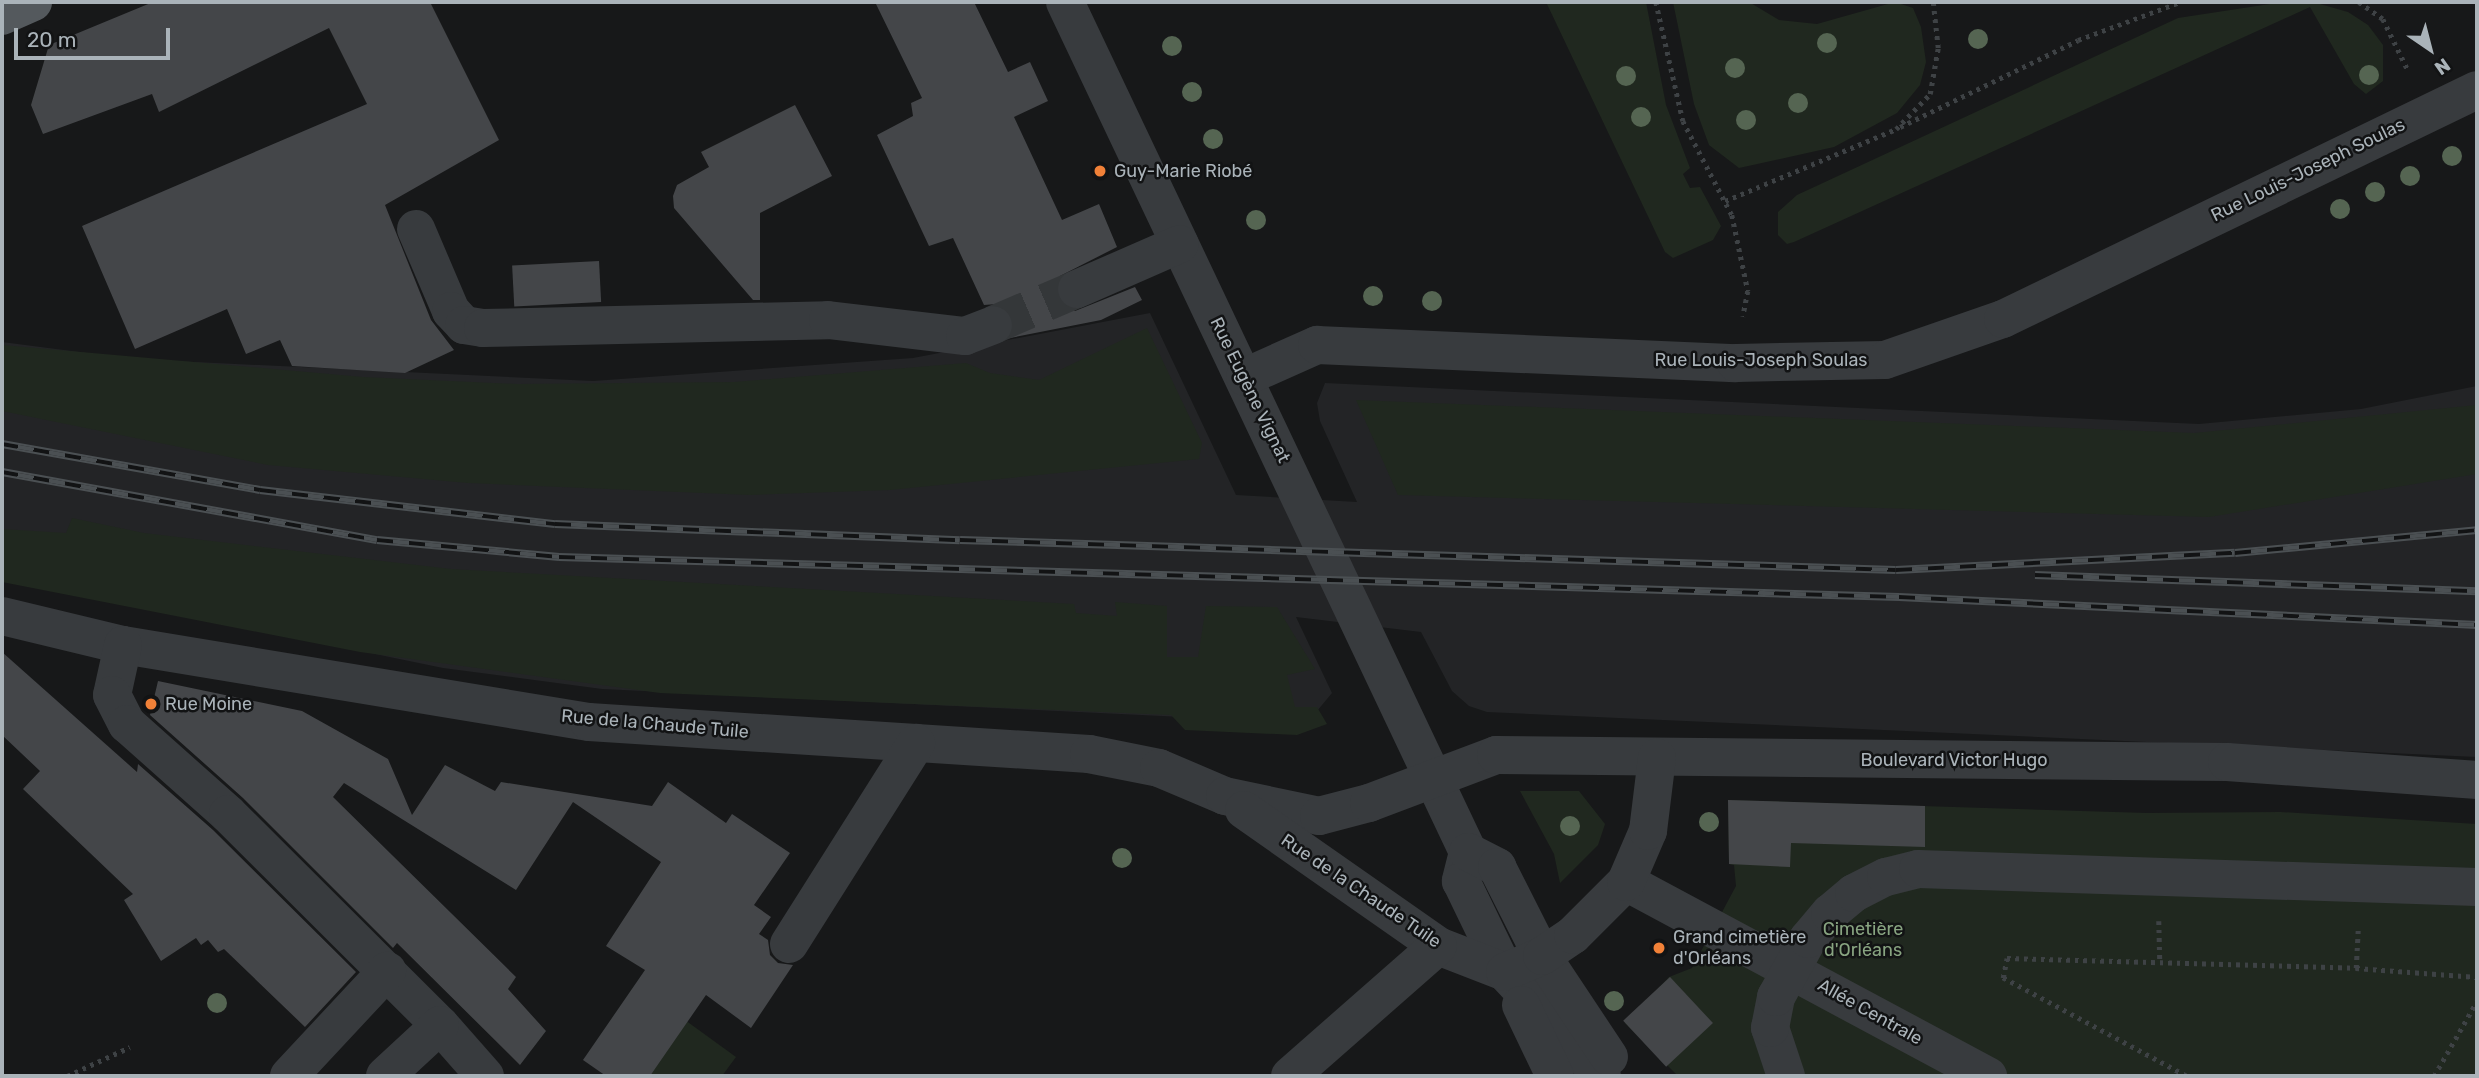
<!DOCTYPE html>
<html>
<head>
<meta charset="utf-8">
<style>
  body { margin:0 }
  #map { position:relative; width:2479px; height:1078px; overflow:hidden; background:#171819; font-family:Rubik,sans-serif }
  div>[style] { position:absolute }
  [style*='--x'] { left:calc(var(--x)*1px); top:calc(var(--y)*1px); width:calc(var(--w)*1px); rotate:calc(var(--a)*1deg) }
  .built>* { inset:0; background:#232426 }
  .green>* { inset:0; background:#20281f }
  .building>* { inset:0; background:#444649; transform-origin:0 0 }
  .minor-tunnel>* { height:38px; margin-top:-19px; transform-origin:0; background:repeating-linear-gradient(90deg,#343739 0 38px,transparent 0 57px) }
  .path>* { height:4.5px; margin-top:-2.25px; transform-origin:0; background:repeating-linear-gradient(90deg,#3e4245 0 3.5px,transparent 0 8.5px) }
  .minor>* { height:38px; margin:-19px; padding:0 19px; transform-origin:19px; border-radius:19px; background:#383b3e }
  .major>* { height:38px; margin:-19px; padding:0 19px; transform-origin:19px; border-radius:19px; background:#54595d }
  .rail>* { height:8px; margin-top:-4px; transform-origin:0; background:repeating-linear-gradient(90deg,#121314 0 16px,#4b5053 0 32px); box-sizing:border-box; border-block:2px solid #4b5053 }
  .trees>* { width:20px; height:20px; margin:-10px; border-radius:50%; background:#556552 }
  .dots>* { width:19px; height:19px; translate:-50% -50%; box-sizing:border-box; border:4px solid #121314; border-radius:50% }
  span { translate:-50% -50%; white-space:nowrap; text-align:center; line-height:1.15; -webkit-text-stroke:5px #121314; paint-order:stroke }
  .street-label { font-size:18px; color:#aab3b9 }
  .poi-label { font-size:18px; color:#aab3b9 }
  .left { translate:0 -50%; text-align:left }
  .park-label { font-size:18px; color:#88a481 }
  .frame { position:absolute; inset:0; border:4px solid #aab3b9; pointer-events:none }
  .north { position:absolute; left:2395px; top:14px; width:70px; height:70px; -webkit-text-stroke:5px #121314; paint-order:stroke; rotate:145deg; font-size:19px; font-weight:700; line-height:28px; text-align:center; color:#aab3b9 }
  .north::after { content:''; display:block; margin:auto; width:24px; height:32px; background:#aab3b9; clip-path:polygon(50% 0,100% 100%,50% 72%,0 100%) }
  .scale { position:absolute; left:14px; top:28px; width:156px; height:32px; box-sizing:border-box; border:4px solid #aab3b9; border-top:0; padding-left:9px; font-size:21px; line-height:24px; white-space:nowrap; color:#aab3b9; -webkit-text-stroke:5px #121314; paint-order:stroke }
</style>
</head>
<body>
<div id="map">
  <div class="built">
    <i style="clip-path:polygon(1150px 313px,1236px 495px,1357px 502px,1320px 421px,1317px 403px,1325px 383px,2199px 424px,2361px 409px,2477px 386px,2477px 757px,1487px 712px,1469px 706px,1452px 691px,1421px 632px,1296px 617px,1332px 693px,1307px 723px,602px 689px,443px 668px,2px 577px,2px 342px,133px 359px,593px 381px,913px 358px)"></i>
  </div>
  <div class="green">
    <i style="clip-path:polygon(1546px 2px,1646px 2px,1666px 105px,1690px 168px,1683px 174px,1690px 188px,1700px 187px,1721px 226px,1713px 240px,1673px 258px,1665px 252px)"></i>
    <i style="clip-path:polygon(1673px 2px,1749px 2px,1779px 20px,1817px 24px,1895px 2px,1913px 8px,1921px 27px,1926px 62px,1920px 85px,1897px 113px,1834px 147px,1739px 168px,1709px 145px,1694px 104px)"></i>
    <i style="clip-path:polygon(2283px 2px,2313px 2px,2348px 12px,2368px 25px,2383px 45px,2383px 81px,2366px 94px,2354px 84px,2310px 7px,1794px 242px,1787px 244px,1778px 235px,1778px 212px,1797px 195px,2178px 18px)"></i>
    <i style="clip-path:polygon(1147px 328px,1202px 443px,1199px 459px,890px 490px,750px 495px,468px 483px,268px 465px,2px 411px,2px 345px,363px 377px,518px 384px,734px 382px,966px 363px,990px 373px,1039px 380px)"></i>
    <i style="clip-path:polygon(1356px 400px,2194px 433px,2477px 405px,2477px 474px,2209px 517px,1398px 495px)"></i>
    <i style="clip-path:polygon(72px 518px,144px 533px,451px 569px,1074px 604px,1076px 613px,1117px 616px,1115px 602px,1167px 606px,1167px 657px,1198px 657px,1206px 606px,1277px 607px,1315px 669px,1287px 675px,1295px 707px,1317px 707px,1327px 724px,1297px 735px,1185px 730px,1171px 715px,660px 693px,360px 652px,2px 582px,2px 529px,66px 533px)"></i>
    <i style="clip-path:polygon(1520px 791px,1579px 791px,1605px 824px,1598px 845px,1560px 883px,1554px 854px)"></i>
    <i style="clip-path:polygon(1728px 800px,2147px 813px,2280px 812px,2477px 824px,2477px 1076px,1678px 1076px,1625px 1023px,1669px 977px,1692px 968px,1736px 886px,1734px 865px,1729px 864px)"></i>
    <i style="clip-path:polygon(685px 1020px,736px 1057px,722px 1076px,646px 1076px)"></i>
  </div>
  <div class="building">
    <i style="clip-path:polygon(153px 2px,430px 2px,499px 140px,385px 205px,431px 320px,454px 350px,405px 373px,292px 366px,280px 340px,246px 354px,227px 309px,135px 349px,82px 226px,367px 104px,329px 28px,159px 112px,152px 94px,43px 134px,31px 105px,49px 45px)"></i>
    <i style="clip-path:polygon(875px 2px,974px 2px,1008px 72px,1030px 62px,1048px 101px,1014px 117px,1062px 220px,1099px 204px,1117px 247px,1060px 276px,1057px 298px,1075px 311px,1135px 287px,1142px 300px,1101px 320px,1010px 338px,1013px 316px,997px 304px,984px 305px,953px 238px,929px 246px,877px 135px,913px 116px,911px 103px,922px 98px)"></i>
    <i style="clip-path:polygon(795px 105px,832px 176px,760px 213px,760px 300px,753px 300px,674px 208px,673px 196px,677px 185px,709px 167px,701px 152px)"></i>
    <i style="left:599px;top:261px;width:41px;height:87px;rotate:87deg"></i>
    <i style="clip-path:polygon(2px 652px,137px 772px,138px 764px,213px 830px,356px 972px,305px 1027px,224px 949px,218px 952px,208px 940px,201px 945px,196px 938px,161px 961px,124px 900px,133px 894px,23px 789px,40px 771px,2px 735px)"></i>
    <i style="clip-path:polygon(158px 681px,302px 711px,388px 759px,412px 815px,445px 765px,495px 791px,501px 782px,652px 806px,668px 782px,726px 823px,732px 814px,790px 853px,754px 905px,771px 917px,759px 934px,768px 940px,770px 955px,778px 963px,793px 965px,751px 1028px,706px 995px,650px 1076px,606px 1076px,583px 1060px,645px 970px,606px 946px,661px 862px,573px 802px,516px 890px,344px 783px,333px 797px,516px 977px,508px 989px,546px 1031px,520px 1065px,397px 943px,393px 948px,243px 798px,150px 715px)"></i>
    <i style="clip-path:polygon(1728px 800px,1925px 806px,1925px 847px,1791px 843px,1790px 867px,1729px 864px)"></i>
    <i style="left:1670px;top:977px;width:63px;height:64px;rotate:47deg"></i>
  </div>
  <div class="minor-tunnel">
    <i style="--x:993;--y:325;--w:91;--a:-23.2"></i>
  </div>
  <div class="path">
    <i style="--x:1656;--y:2;--w:122;--a:77.2"></i>
    <i style="--x:1683;--y:121;--w:106;--a:62.5"></i>
    <i style="--x:1732;--y:215;--w:78;--a:78.1"></i>
    <i style="--x:1748;--y:291;--w:26;--a:101"></i>
    <i style="--x:2359;--y:2;--w:29;--a:35"></i>
    <i style="--x:2383;--y:19;--w:57;--a:63.9"></i>
    <i style="--x:1900;--y:127;--w:198;--a:-26"></i>
    <i style="--x:2078;--y:40;--w:109;--a:-20.4"></i>
    <i style="--x:1725;--y:201;--w:186;--a:-22.8"></i>
    <i style="--x:1896;--y:129;--w:49;--a:-45.8"></i>
    <i style="--x:1930;--y:94;--w:47;--a:-80.1"></i>
    <i style="--x:1938;--y:48;--w:46;--a:-96.2"></i>
    <i style="--x:2159;--y:921;--w:41;--a:88.6"></i>
    <i style="--x:2356;--y:968;--w:38;--a:-87"></i>
    <i style="--x:67;--y:1076;--w:69;--a:-24.7"></i>
    <i style="--x:2186;--y:1076;--w:208;--a:-151.8"></i>
    <i style="--x:2003;--y:978;--w:20;--a:-79"></i>
    <i style="--x:2007;--y:958;--w:349;--a:1.6"></i>
    <i style="--x:2356;--y:968;--w:121;--a:4.3"></i>
    <i style="--x:2434;--y:1076;--w:86;--a:-60.2"></i>
  </div>
  <div class="minor">
    <i style="--x:1065;--y:2;--w:941;--a:64.63"></i>
    <i style="--x:1468;--y:852;--w:30;--a:104"></i>
    <i style="--x:1461;--y:881;--w:101;--a:64.2"></i>
    <i style="--x:1505;--y:972;--w:142;--a:47"></i>
    <i style="--x:416;--y:229;--w:89;--a:66.9"></i>
    <i style="--x:451;--y:311;--w:19;--a:47"></i>
    <i style="--x:464;--y:325;--w:19;--a:9"></i>
    <i style="--x:483;--y:328;--w:345;--a:-1.3"></i>
    <i style="--x:828;--y:320;--w:138;--a:6.7"></i>
    <i style="--x:965;--y:336;--w:30;--a:-21"></i>
    <i style="--x:1077;--y:289;--w:112;--a:-23.6"></i>
    <i style="--x:1245;--y:377;--w:79;--a:-24"></i>
    <i style="--x:1317;--y:345;--w:419;--a:2.5"></i>
    <i style="--x:1736;--y:363;--w:149;--a:-1.2"></i>
    <i style="--x:1885;--y:360;--w:125;--a:-19.2"></i>
    <i style="--x:2003;--y:319;--w:526;--a:-25.79"></i>
    <i style="--x:2;--y:616;--w:124;--a:13.5"></i>
    <i style="--x:123;--y:645;--w:472;--a:9.4"></i>
    <i style="--x:589;--y:722;--w:501;--a:3.66"></i>
    <i style="--x:1089;--y:754;--w:71;--a:11.3"></i>
    <i style="--x:1159;--y:768;--w:72;--a:23"></i>
    <i style="--x:1225;--y:796;--w:96;--a:12"></i>
    <i style="--x:1319;--y:816;--w:52;--a:-14.6"></i>
    <i style="--x:1369;--y:803;--w:136;--a:-20.7"></i>
    <i style="--x:1496;--y:755;--w:731;--a:0.55"></i>
    <i style="--x:2227;--y:762;--w:251;--a:4.1"></i>
    <i style="--x:123;--y:645;--w:51;--a:102.4"></i>
    <i style="--x:112;--y:695;--w:33;--a:63"></i>
    <i style="--x:127;--y:724;--w:135;--a:41.7"></i>
    <i style="--x:228;--y:814;--w:299;--a:44.9"></i>
    <i style="--x:440;--y:1025;--w:68;--a:48.6"></i>
    <i style="--x:1244;--y:810;--w:237;--a:35"></i>
    <i style="--x:1438;--y:946;--w:72;--a:21.2"></i>
    <i style="--x:1468;--y:852;--w:33;--a:27"></i>
    <i style="--x:1497;--y:867;--w:100;--a:63.2"></i>
    <i style="--x:1542;--y:956;--w:121;--a:56.4"></i>
    <i style="--x:1626;--y:882;--w:411;--a:28.2"></i>
    <i style="--x:789;--y:944;--w:238;--a:-57.7"></i>
    <i style="--x:1505;--y:972;--w:40;--a:-23.4"></i>
    <i style="--x:1542;--y:956;--w:37;--a:-34"></i>
    <i style="--x:1573;--y:935;--w:75;--a:-45"></i>
    <i style="--x:1626;--y:882;--w:56;--a:-66.7"></i>
    <i style="--x:1648;--y:831;--w:74;--a:-83"></i>
    <i style="--x:1521;--y:1005;--w:79;--a:64.4"></i>
    <i style="--x:289;--y:1076;--w:144;--a:-47"></i>
    <i style="--x:385;--y:1076;--w:75;--a:-42.8"></i>
    <i style="--x:1290;--y:1076;--w:197;--a:-41.3"></i>
    <i style="--x:1786;--y:1076;--w:51;--a:-108.4"></i>
    <i style="--x:1770;--y:1028;--w:32;--a:-79"></i>
    <i style="--x:1776;--y:997;--w:66;--a:-61.1"></i>
    <i style="--x:1808;--y:939;--w:34;--a:-50"></i>
    <i style="--x:1830;--y:913;--w:31;--a:-40"></i>
    <i style="--x:1854;--y:893;--w:36;--a:-27"></i>
    <i style="--x:1886;--y:877;--w:33;--a:-14"></i>
    <i style="--x:1918;--y:869;--w:559;--a:1.84"></i>
  </div>
  <div class="major">
    <i style="--x:2;--y:16;--w:34;--a:-24"></i>
  </div>
  <div class="rail">
    <i style="--x:2;--y:444;--w:262;--a:10.1"></i>
    <i style="--x:260;--y:490;--w:297;--a:6.6"></i>
    <i style="--x:555;--y:524;--w:405;--a:2.3"></i>
    <i style="--x:960;--y:540;--w:936;--a:1.84"></i>
    <i style="--x:1896;--y:570;--w:339;--a:-2.9"></i>
    <i style="--x:2235;--y:553;--w:243;--a:-5.4"></i>
    <i style="--x:2;--y:472;--w:381;--a:10.3"></i>
    <i style="--x:377;--y:540;--w:183;--a:5.3"></i>
    <i style="--x:559;--y:557;--w:1341;--a:1.71"></i>
    <i style="--x:1899;--y:597;--w:579;--a:2.77"></i>
    <i style="--x:2035;--y:575;--w:442;--a:2.1"></i>
  </div>
  <div class="trees">
    <i style="left:1978px;top:39px"></i>
    <i style="left:1827px;top:43px"></i>
    <i style="left:1172px;top:46px"></i>
    <i style="left:1735px;top:68px"></i>
    <i style="left:2369px;top:75px"></i>
    <i style="left:1626px;top:76px"></i>
    <i style="left:1192px;top:92px"></i>
    <i style="left:1798px;top:103px"></i>
    <i style="left:1641px;top:117px"></i>
    <i style="left:1746px;top:120px"></i>
    <i style="left:1213px;top:139px"></i>
    <i style="left:2452px;top:156px"></i>
    <i style="left:2410px;top:176px"></i>
    <i style="left:2375px;top:192px"></i>
    <i style="left:2340px;top:209px"></i>
    <i style="left:1256px;top:220px"></i>
    <i style="left:1373px;top:296px"></i>
    <i style="left:1432px;top:301px"></i>
    <i style="left:1709px;top:822px"></i>
    <i style="left:1570px;top:826px"></i>
    <i style="left:1122px;top:858px"></i>
    <i style="left:1614px;top:1001px"></i>
    <i style="left:217px;top:1003px"></i>
  </div>
  <div class="dots">
    <i style="left:1100px;top:171px;background:#f18138"></i>
    <i style="left:151px;top:704px;background:#f18138"></i>
    <i style="left:1659px;top:948px;background:#f18138"></i>
  </div>
  <div class="street-label">
    <span style="left:2308px;top:170px;rotate:-26deg">Rue Louis-Joseph Soulas</span>
    <span style="left:1761px;top:360px">Rue Louis-Joseph Soulas</span>
    <span style="left:1250px;top:390px;rotate:64deg">Rue Eugène Vignat</span>
    <span style="left:655px;top:724px;rotate:5deg">Rue de la Chaude Tuile</span>
    <span style="left:1954px;top:760px">Boulevard Victor Hugo</span>
    <span style="left:1361px;top:891px;rotate:34deg">Rue de la Chaude Tuile</span>
    <span style="left:1870px;top:1012px;rotate:29deg">Allée Centrale</span>
  </div>
  <div class="poi-label">
    <span class="left" style="left:1114px;top:171px">Guy-Marie Riobé</span>
    <span class="left" style="left:165px;top:704px">Rue Moine</span>
    <span class="left" style="left:1673px;top:948px">Grand cimetière<br>d'Orléans</span>
  </div>
  <div class="park-label">
    <span style="left:1863px;top:940px">Cimetière<br>d'Orléans</span>
  </div>
  <div class="frame"></div>
  <div class="north">N</div>
  <div class="scale">20 m</div>
</div>
</body>
</html>
